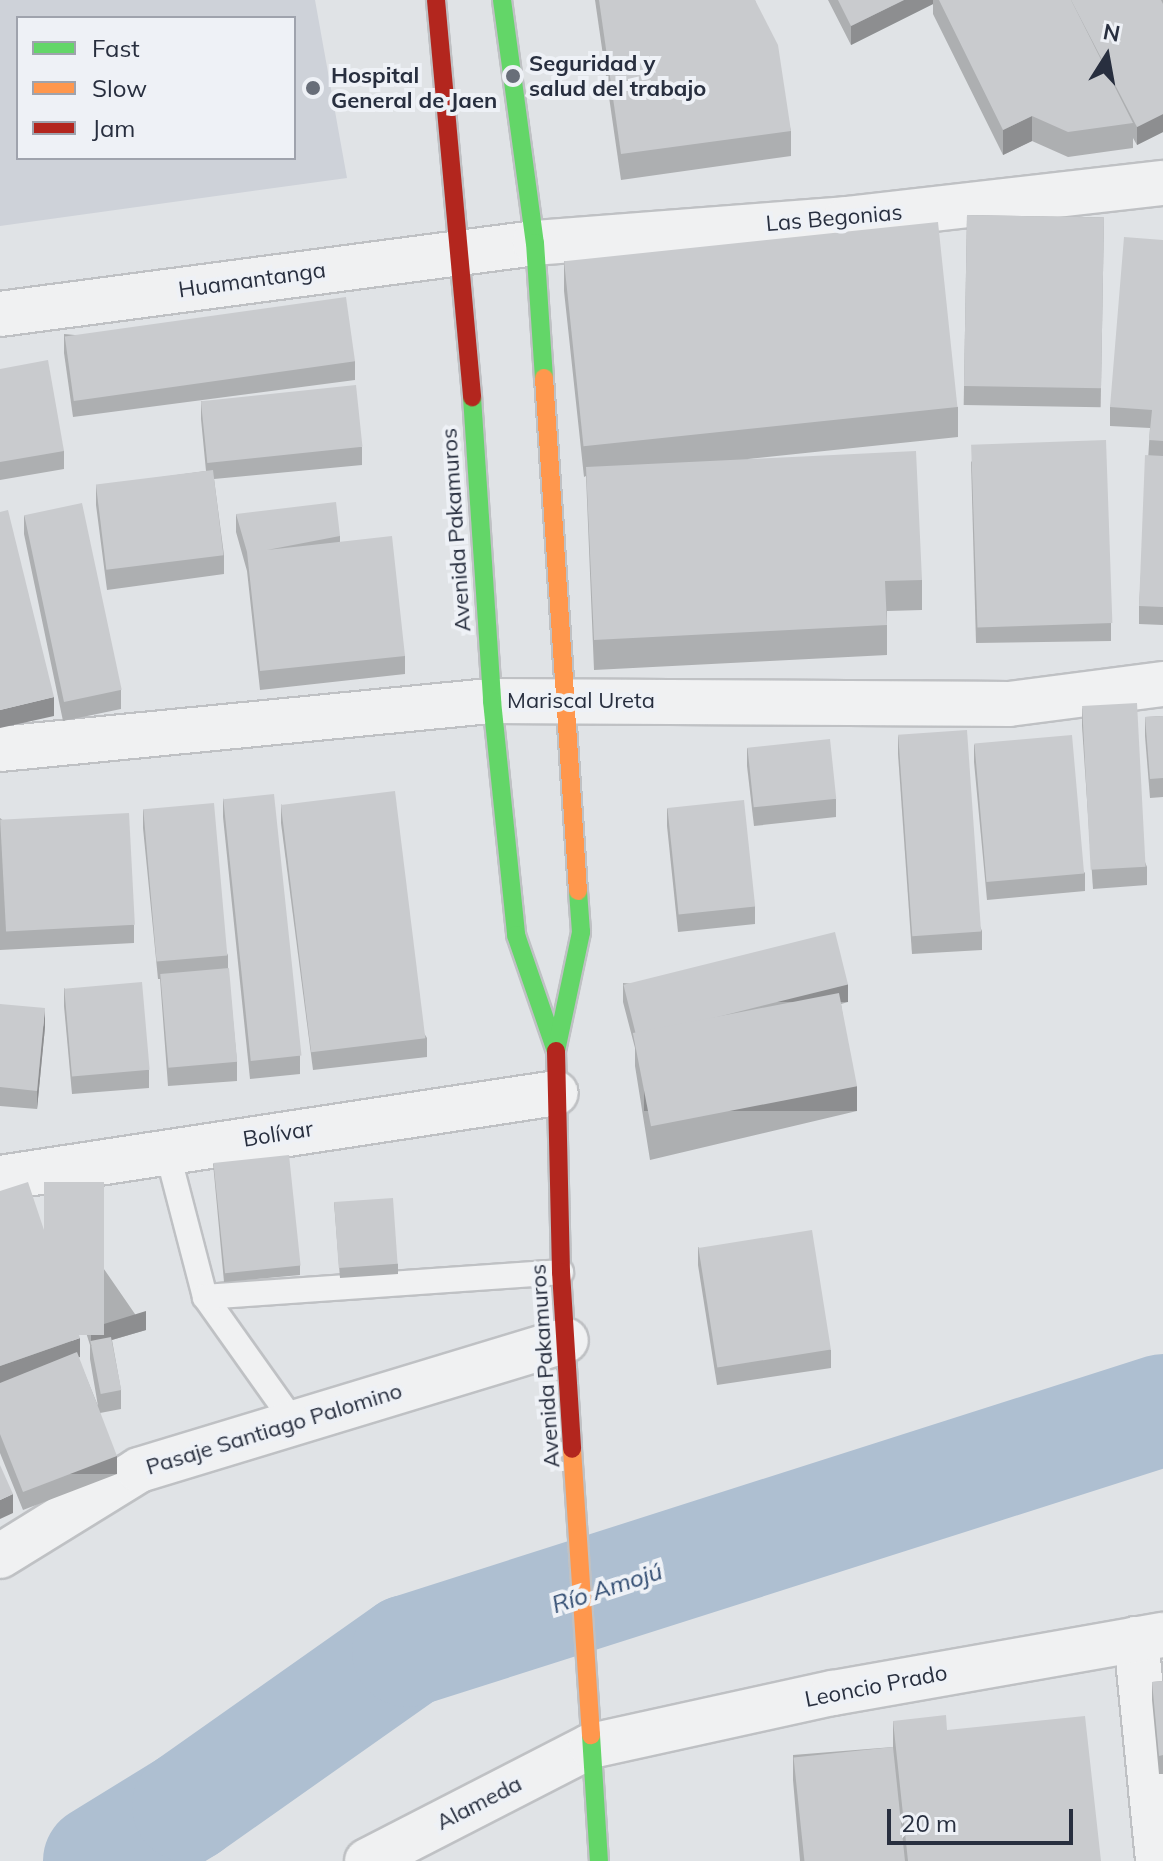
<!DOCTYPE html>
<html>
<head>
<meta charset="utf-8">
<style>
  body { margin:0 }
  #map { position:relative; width:1163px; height:1861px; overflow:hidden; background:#e0e3e6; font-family:Mulish,sans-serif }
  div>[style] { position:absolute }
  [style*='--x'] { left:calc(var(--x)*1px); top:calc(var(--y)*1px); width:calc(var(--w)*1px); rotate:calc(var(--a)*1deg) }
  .built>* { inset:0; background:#ced2d9 }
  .river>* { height:112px; margin:-56px; padding:0 56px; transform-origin:56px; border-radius:56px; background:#aebfd1 }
  .roads { filter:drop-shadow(2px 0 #bfc1c4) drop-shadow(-2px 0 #bfc1c4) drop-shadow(0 2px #bfc1c4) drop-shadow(0 -2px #bfc1c4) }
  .lane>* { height:24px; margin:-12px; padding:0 12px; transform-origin:12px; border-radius:12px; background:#f0f1f2 }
  .street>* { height:44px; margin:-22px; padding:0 22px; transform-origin:22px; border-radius:22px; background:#f0f1f2 }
  .fast>* { height:18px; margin:-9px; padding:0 9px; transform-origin:9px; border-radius:9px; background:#63d668 }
  .slow>* { height:18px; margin:-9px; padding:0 9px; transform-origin:9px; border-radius:9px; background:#ff974d }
  .jam>* { height:18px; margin:-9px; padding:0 9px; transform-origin:9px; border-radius:9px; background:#b3261e }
  .wall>* { inset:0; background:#adafb1; transform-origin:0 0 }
  .shaded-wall>* { inset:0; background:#8d8e90; transform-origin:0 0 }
  .building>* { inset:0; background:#c9cbce; transform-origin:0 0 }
  .dots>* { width:22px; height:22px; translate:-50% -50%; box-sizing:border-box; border:4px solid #eef1f6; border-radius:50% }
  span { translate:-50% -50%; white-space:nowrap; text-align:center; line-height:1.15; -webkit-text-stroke:8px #eef1f6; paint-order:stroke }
  .poi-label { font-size:22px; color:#282f3f; font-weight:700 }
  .left { translate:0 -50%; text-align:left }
  .street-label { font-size:22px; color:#282f3f }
  .water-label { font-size:24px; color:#324d72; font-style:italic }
  .legend { position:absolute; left:16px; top:16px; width:280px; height:144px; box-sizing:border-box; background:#eef1f6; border:2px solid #9fa3ad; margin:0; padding:10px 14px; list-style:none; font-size:24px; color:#282f3f }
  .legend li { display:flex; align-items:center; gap:16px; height:40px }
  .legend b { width:40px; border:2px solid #9fa3ad }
  .north { position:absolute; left:1067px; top:16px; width:80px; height:80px; -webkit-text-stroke:6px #eef1f6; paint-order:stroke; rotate:11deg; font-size:22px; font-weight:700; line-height:32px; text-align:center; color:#282f3f }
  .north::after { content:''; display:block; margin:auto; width:28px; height:36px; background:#282f3f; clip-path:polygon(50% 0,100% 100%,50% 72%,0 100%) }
  .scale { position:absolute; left:887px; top:1809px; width:186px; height:36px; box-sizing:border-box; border:4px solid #282f3f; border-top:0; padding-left:10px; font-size:24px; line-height:28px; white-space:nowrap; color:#282f3f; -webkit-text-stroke:6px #eef1f6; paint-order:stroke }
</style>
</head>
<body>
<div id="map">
  <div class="built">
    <i style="clip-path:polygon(evenodd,0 0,315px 0,347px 178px,0 226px,0 0,18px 18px,294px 18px,294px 158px,18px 158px,18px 18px)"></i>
  </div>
  <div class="river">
    <i style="--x:99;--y:1861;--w:105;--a:-31.7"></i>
    <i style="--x:188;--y:1806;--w:269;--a:-35.2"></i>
    <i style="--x:408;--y:1651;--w:793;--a:-17.7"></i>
  </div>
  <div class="roads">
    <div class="lane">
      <i style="--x:167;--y:1151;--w:151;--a:75.4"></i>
      <i style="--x:205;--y:1297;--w:152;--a:54.6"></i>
      <i style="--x:205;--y:1297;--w:357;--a:-4"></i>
    </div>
    <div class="street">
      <i style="--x:0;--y:314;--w:540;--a:-7.56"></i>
      <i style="--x:535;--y:243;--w:312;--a:-4.4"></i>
      <i style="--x:846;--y:219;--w:319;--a:-6.5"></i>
      <i style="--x:0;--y:749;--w:494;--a:-5.6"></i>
      <i style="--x:492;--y:701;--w:517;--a:0.33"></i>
      <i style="--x:1009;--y:704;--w:155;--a:-7.4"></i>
      <i style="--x:0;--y:1178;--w:562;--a:-8.69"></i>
      <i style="--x:0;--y:1556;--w:163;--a:-31.7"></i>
      <i style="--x:139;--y:1470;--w:446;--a:-16.9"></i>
      <i style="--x:1136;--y:1639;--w:223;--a:84.3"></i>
      <i style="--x:367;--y:1861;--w:252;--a:-27.2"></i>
      <i style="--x:591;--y:1746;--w:248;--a:-12.4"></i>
      <i style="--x:833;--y:1693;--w:335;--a:-10"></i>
    </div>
    <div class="fast">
      <i style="--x:502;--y:0;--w:245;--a:82.3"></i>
      <i style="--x:535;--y:243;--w:135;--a:86.2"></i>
      <i style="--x:472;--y:397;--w:305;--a:86.2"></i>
      <i style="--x:492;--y:701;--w:235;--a:84.1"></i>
      <i style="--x:516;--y:935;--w:123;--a:71"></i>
      <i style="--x:556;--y:1051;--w:122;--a:-78.1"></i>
      <i style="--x:581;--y:932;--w:41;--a:-94.2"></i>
      <i style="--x:591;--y:1735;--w:126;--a:86.4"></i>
    </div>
    <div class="slow">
      <i style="--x:544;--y:378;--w:514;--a:86.21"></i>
      <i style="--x:572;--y:1449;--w:287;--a:86.2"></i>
    </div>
    <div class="jam">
      <i style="--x:436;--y:0;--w:399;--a:84.8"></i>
      <i style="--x:556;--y:1051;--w:221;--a:88.7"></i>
      <i style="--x:561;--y:1272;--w:177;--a:86.4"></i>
    </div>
  </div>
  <div class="wall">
    <i style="clip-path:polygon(595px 0,755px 0,791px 131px,791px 156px,621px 180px)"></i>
    <i style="clip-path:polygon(828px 0,1163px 0,1163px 132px,1137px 145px,1133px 138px,1133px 148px,1068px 157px,1032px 141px,1003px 155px,933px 14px,933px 4px,851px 45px)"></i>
    <i style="left:967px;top:215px;width:137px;height:190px;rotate:1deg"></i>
    <i style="clip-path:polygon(1163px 240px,1163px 625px,1139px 624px,1139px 606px,1150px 428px,1110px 426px,1110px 407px)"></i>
    <i style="clip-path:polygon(564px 261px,958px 407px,958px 437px,748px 459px,922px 580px,922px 610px,887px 611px,887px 655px,594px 670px,586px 476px,584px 477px,564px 291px)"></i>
    <i style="clip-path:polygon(64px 334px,355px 361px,355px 380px,73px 417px,64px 353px)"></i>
    <i style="clip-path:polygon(0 369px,64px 451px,64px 469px,0 480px)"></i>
    <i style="clip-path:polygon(201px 401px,362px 447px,362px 465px,214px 479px,224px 555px,224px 574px,107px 590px,96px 505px,96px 486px,206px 471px,201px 419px)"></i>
    <i style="clip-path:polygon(971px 461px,1111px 623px,1111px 641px,976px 643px)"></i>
    <i style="clip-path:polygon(236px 514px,340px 536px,340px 542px,405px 656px,405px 674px,260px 690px,247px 571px,236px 532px)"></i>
    <i style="clip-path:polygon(24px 515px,121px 690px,121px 709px,63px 721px,24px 534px)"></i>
    <i style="clip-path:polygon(1082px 707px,1147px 867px,1147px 885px,1093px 889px,1082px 726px)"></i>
    <i style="clip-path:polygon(1163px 716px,1163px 797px,1150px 798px,1145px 736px,1145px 717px)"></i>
    <i style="clip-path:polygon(898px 735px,982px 931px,982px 950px,912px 954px,898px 754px)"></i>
    <i style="clip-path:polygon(974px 744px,1085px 873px,1085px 891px,987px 900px,974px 762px)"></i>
    <i style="clip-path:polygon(747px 748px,836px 799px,836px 817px,754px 826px,747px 766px)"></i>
    <i style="clip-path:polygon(223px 798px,300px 1056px,300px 1074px,250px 1079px,223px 817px)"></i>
    <i style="clip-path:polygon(281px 804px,427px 1038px,427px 1057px,313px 1070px,281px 823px)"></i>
    <i style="clip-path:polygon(667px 808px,755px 906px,755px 924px,678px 932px,667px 826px)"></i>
    <i style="clip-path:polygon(143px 809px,228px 955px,228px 968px,237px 1062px,237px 1081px,168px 1086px,160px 979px,158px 979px,143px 828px)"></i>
    <i style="clip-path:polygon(0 818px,134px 925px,134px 943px,0 950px)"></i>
    <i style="clip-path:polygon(623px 983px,848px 1002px,841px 1004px,857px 1111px,650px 1160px,635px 1066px,635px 1048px,623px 1002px)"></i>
    <i style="clip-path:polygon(64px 988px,149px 1070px,149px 1088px,72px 1094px,64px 1006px)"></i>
    <i style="clip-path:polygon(0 1004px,45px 1027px,37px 1109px,0 1106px)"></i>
    <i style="clip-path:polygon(213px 1163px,300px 1265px,300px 1275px,224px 1282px)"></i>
    <i style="clip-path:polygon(44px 1182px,146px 1330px,112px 1340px,121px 1390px,121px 1409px,100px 1413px,117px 1474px,23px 1510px,0 1453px,0 1191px,80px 1357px,78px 1357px,98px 1406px,90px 1359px,90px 1345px,44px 1201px)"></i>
    <i style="clip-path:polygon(334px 1202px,398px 1264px,398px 1274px,340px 1278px)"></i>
    <i style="clip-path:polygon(698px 1247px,831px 1350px,831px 1368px,717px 1385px,698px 1265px)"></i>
    <i style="clip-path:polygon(1163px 1681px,1163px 1774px,1159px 1774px,1152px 1700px,1152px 1682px)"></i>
    <i style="clip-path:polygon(893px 1721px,947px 1730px,1101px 1861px,800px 1861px,793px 1780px,793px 1755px,893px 1747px)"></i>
  </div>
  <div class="shaded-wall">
    <i style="clip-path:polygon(904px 0,933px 0,933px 4px,851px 45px,851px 26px)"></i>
    <i style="clip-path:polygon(1163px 114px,1163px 132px,1137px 145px,1137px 127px)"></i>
    <i style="clip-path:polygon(1032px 116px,1032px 141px,1003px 155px,1003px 130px)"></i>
    <i style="clip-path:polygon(54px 697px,54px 716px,0 728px,0 710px)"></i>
    <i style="left:848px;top:984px;width:18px;height:218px;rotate:90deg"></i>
    <i style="clip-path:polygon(45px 1008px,45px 1027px,37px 1109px,37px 1091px)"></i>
    <i style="left:857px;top:1086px;width:25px;height:213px;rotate:90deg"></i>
    <i style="clip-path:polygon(146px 1311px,146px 1330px,91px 1346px,91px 1328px)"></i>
    <i style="clip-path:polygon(80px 1338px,80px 1357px,0 1384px,0 1366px)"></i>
    <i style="left:117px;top:1456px;width:18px;height:101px;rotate:90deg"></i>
    <i style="clip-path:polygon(13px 1494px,13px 1513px,0 1519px,0 1500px)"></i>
  </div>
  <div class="building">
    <i style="clip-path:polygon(599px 0,755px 0,778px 45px,791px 131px,621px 154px)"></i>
    <i style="clip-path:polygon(838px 0,904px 0,851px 26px)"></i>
    <i style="clip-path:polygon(939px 0,1071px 0,1133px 123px,1068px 132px,1032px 116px,1003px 130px)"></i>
    <i style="clip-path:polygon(1071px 0,1161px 0,1163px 4px,1163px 114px,1137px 127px)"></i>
    <i style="left:967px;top:215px;width:137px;height:171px;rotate:1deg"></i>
    <i style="left:938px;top:222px;width:186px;height:376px;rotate:84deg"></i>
    <i style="clip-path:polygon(1124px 237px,1163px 240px,1163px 441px,1149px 440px,1152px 410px,1110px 407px)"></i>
    <i style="left:346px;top:297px;width:65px;height:284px;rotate:82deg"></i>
    <i style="clip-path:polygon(48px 360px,64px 451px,0 462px,0 369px)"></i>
    <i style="left:356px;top:385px;width:62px;height:156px;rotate:84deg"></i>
    <i style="left:1106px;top:440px;width:183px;height:135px;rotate:88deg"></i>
    <i style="clip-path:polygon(916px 451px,922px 580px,885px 581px,887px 625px,594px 640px,586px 467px)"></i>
    <i style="clip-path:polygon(1145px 455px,1163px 456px,1163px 607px,1139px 606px)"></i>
    <i style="left:213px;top:470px;width:86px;height:118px;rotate:83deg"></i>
    <i style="clip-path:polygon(336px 502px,340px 536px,267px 550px,392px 536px,405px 656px,260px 671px,247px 552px,236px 514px)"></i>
    <i style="left:82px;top:503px;width:191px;height:59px;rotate:78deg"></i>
    <i style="clip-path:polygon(8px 510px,54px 697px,0 710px,0 512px)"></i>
    <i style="left:1137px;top:703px;width:164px;height:55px;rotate:87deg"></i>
    <i style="clip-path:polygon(1163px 716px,1163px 778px,1150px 779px,1145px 717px)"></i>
    <i style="left:967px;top:730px;width:202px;height:69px;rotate:86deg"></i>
    <i style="left:1072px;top:735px;width:139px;height:98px;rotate:85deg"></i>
    <i style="left:830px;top:739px;width:60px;height:83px;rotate:84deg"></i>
    <i style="left:395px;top:791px;width:249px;height:115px;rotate:83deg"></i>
    <i style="left:274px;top:794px;width:263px;height:51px;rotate:84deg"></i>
    <i style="left:744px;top:800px;width:107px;height:77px;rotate:84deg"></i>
    <i style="left:214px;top:803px;width:153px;height:71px;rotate:85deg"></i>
    <i style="left:129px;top:813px;width:112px;height:129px;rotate:87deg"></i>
    <i style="left:835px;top:932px;width:54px;height:218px;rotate:76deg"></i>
    <i style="left:229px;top:968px;width:94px;height:69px;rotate:85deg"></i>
    <i style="left:142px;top:982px;width:88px;height:78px;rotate:85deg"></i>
    <i style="left:839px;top:993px;width:95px;height:210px;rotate:79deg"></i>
    <i style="clip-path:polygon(0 1004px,45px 1008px,37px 1091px,0 1087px)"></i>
    <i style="left:289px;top:1155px;width:111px;height:76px;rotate:84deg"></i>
    <i style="clip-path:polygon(28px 1182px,80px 1338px,0 1366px,0 1191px)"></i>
    <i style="left:44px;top:1182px;width:60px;height:153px"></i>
    <i style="left:393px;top:1198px;width:66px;height:59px;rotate:86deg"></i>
    <i style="left:812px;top:1230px;width:121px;height:115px;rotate:81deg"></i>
    <i style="left:111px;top:1337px;width:54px;height:21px;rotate:79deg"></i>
    <i style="clip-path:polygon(77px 1352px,117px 1456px,23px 1492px,0 1434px,0 1383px)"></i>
    <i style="clip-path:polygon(0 1465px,13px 1494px,0 1500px)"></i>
    <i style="clip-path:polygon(1163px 1681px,1163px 1755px,1159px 1756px,1152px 1682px)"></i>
    <i style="clip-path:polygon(946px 1715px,947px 1730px,1085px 1716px,1101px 1861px,908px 1861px,893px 1721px)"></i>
    <i style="left:893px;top:1747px;width:115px;height:100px;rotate:84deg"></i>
  </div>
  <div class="dots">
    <i style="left:513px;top:76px;background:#686e79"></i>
    <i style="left:313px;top:88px;background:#686e79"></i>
  </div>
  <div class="poi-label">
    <span class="left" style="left:529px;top:76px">Seguridad y<br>salud del trabajo</span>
    <span class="left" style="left:331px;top:88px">Hospital<br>General de Jaen</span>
  </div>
  <div class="street-label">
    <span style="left:834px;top:218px;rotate:-5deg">Las Begonias</span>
    <span style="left:252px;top:280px;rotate:-8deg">Huamantanga</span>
    <span style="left:456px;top:530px;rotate:-94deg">Avenida Pakamuros</span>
    <span style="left:581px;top:701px">Mariscal Ureta</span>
    <span style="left:278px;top:1134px;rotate:-9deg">Bolívar</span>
    <span style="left:545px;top:1366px;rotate:-94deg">Avenida Pakamuros</span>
    <span style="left:274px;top:1429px;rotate:-17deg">Pasaje Santiago Palomino</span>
    <span style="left:876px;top:1686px;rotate:-11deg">Leoncio Prado</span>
    <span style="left:479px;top:1803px;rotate:-27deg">Alameda</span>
  </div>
  <div class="water-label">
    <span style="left:607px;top:1588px;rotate:-18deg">Río Amojú</span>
  </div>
  <ul class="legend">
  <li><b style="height:10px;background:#63d668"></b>Fast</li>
  <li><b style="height:10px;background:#ff974d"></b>Slow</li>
  <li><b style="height:10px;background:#b3261e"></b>Jam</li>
  </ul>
  <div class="north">N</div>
  <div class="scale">20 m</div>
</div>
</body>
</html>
